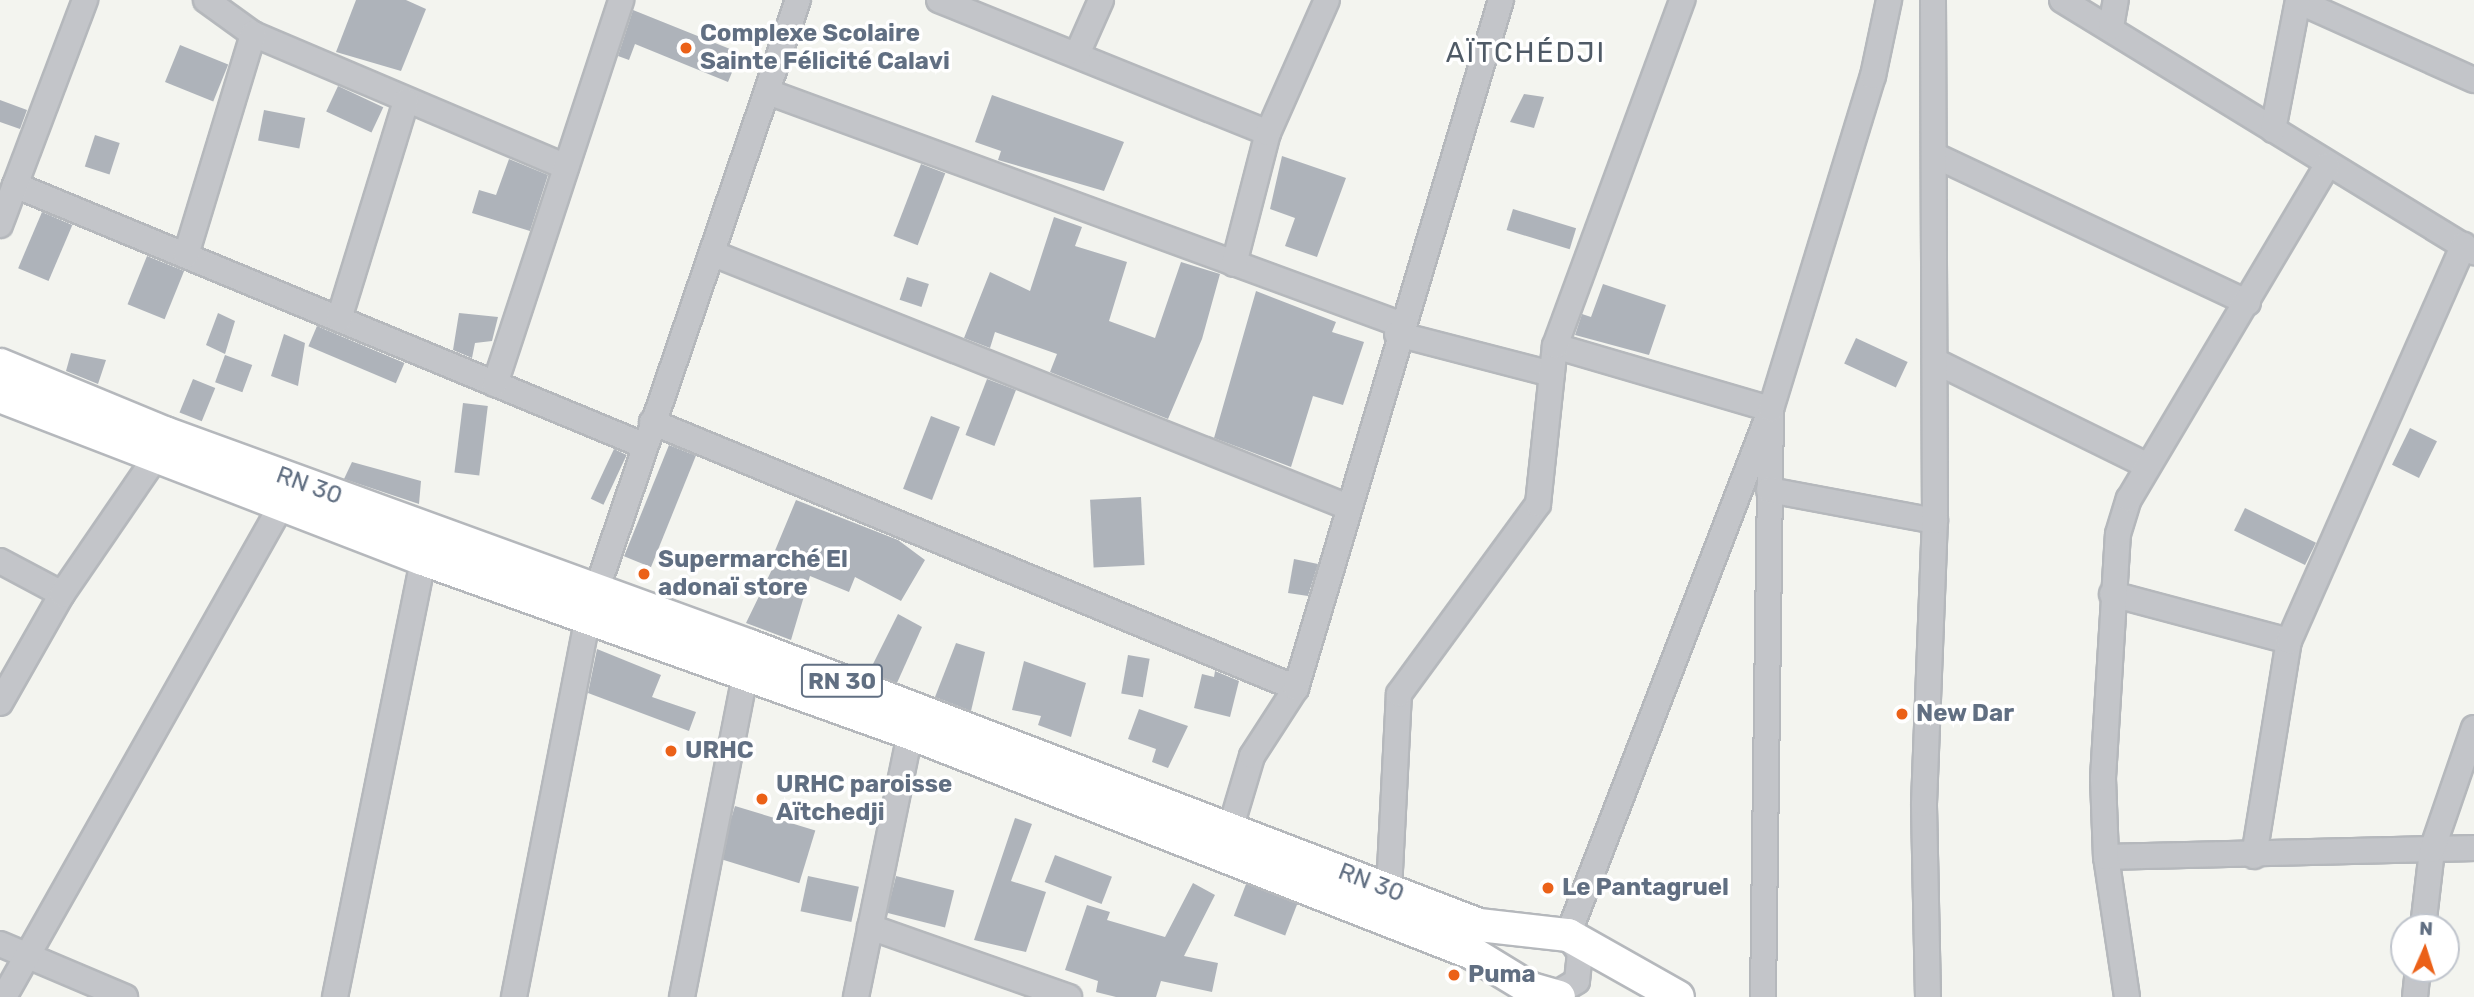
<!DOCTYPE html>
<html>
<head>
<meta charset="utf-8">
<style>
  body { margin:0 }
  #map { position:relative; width:2474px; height:997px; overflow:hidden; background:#f3f4ef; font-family:Rubik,sans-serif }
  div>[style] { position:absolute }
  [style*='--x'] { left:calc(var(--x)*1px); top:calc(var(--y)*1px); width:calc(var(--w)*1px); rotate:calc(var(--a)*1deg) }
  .building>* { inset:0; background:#aeb3ba; transform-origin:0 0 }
  .roads { filter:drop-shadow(2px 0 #b5b8bc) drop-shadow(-2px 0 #b5b8bc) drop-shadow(0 2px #b5b8bc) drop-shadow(0 -2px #b5b8bc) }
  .minor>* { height:24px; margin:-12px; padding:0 12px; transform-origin:12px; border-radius:12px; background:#c3c5c9 }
  .major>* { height:32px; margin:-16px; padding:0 16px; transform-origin:16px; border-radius:16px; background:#fff }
  .dots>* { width:19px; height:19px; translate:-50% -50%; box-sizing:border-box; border:4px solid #fff; border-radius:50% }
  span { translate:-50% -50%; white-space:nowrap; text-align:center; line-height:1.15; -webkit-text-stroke:7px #fff; paint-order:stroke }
  .shield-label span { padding:2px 5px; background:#fff; border:2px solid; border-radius:5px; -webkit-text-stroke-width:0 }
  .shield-label { font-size:23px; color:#616f82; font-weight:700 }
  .poi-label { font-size:24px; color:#616f82; font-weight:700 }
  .left { translate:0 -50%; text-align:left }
  .street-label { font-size:24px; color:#616f82 }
  .quarter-label { font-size:28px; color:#4f5a66; letter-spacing:2px }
  .north { position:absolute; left:2390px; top:913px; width:70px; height:70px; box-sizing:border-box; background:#fff; border:2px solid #c0c5cd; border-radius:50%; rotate:3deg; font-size:19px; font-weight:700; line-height:28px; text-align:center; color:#616f82 }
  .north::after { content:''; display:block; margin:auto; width:24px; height:32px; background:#eb6118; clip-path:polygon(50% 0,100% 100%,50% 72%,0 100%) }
</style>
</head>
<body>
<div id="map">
  <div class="building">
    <i style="clip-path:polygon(356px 0,406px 0,426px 9px,401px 71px,336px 52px)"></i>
    <i style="clip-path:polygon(633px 10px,740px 53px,728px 82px,635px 44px,629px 60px,618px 56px)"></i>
    <i style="left:180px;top:45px;width:52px;height:40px;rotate:22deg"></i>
    <i style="left:338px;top:86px;width:50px;height:28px;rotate:25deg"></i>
    <i style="clip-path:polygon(1524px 94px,1544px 97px,1534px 128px,1510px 122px)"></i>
    <i style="clip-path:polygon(992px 95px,1124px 142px,1104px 191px,998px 160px,1001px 151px,975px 142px)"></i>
    <i style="clip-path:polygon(0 100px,27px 110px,20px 129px,0 122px)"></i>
    <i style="left:264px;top:110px;width:42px;height:31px;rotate:11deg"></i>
    <i style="left:95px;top:135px;width:26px;height:33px;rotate:18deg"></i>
    <i style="clip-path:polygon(1282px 156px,1346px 178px,1317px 257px,1285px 246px,1295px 218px,1270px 209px)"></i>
    <i style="clip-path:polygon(509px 159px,548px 175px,530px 231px,472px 213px,479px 190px,496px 195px)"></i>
    <i style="left:921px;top:164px;width:26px;height:77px;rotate:21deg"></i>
    <i style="left:1513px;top:209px;width:66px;height:22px;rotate:17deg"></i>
    <i style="left:42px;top:212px;width:33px;height:61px;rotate:23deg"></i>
    <i style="clip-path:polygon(1054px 217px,1082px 227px,1075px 246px,1127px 262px,1109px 321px,1155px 338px,1181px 262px,1220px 274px,1202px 339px,1168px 419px,1050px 372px,1057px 354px,995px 332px,990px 348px,964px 338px,990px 272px,1030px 291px)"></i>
    <i style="left:147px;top:256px;width:40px;height:52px;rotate:22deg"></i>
    <i style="left:907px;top:277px;width:23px;height:24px;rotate:18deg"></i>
    <i style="clip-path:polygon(1603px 284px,1666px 305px,1649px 355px,1575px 335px,1582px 314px,1591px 317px)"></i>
    <i style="clip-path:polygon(1256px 291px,1336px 322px,1332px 332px,1364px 342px,1343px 405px,1313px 396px,1291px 467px,1214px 438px)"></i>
    <i style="clip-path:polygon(218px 313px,235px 321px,225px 354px,206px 345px)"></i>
    <i style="clip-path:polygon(459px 313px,498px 317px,492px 341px,475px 343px,472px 358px,453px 350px)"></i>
    <i style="left:317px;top:326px;width:95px;height:22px;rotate:23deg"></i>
    <i style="clip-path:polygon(284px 334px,305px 343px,298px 386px,271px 376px)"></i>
    <i style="left:1856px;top:338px;width:57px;height:28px;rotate:25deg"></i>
    <i style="clip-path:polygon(71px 353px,106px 360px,98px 384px,66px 371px)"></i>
    <i style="left:225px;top:355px;width:29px;height:29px;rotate:20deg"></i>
    <i style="left:193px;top:379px;width:24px;height:36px;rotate:22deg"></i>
    <i style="left:987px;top:379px;width:31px;height:60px;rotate:21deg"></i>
    <i style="left:463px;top:403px;width:25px;height:70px;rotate:7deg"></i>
    <i style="left:931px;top:416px;width:31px;height:78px;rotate:21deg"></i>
    <i style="left:2410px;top:428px;width:30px;height:41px;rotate:26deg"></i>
    <i style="left:669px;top:445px;width:29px;height:120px;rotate:22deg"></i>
    <i style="left:614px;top:449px;width:14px;height:55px;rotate:25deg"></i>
    <i style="clip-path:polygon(352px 462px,421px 481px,419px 504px,344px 479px)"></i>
    <i style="left:1141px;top:497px;width:68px;height:51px;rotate:87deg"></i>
    <i style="clip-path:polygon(796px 500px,898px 540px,925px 560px,901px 601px,855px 577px,849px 592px,810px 576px,791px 640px,746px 623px,779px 555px,774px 553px)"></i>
    <i style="left:2245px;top:508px;width:79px;height:25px;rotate:26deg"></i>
    <i style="clip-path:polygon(1294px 559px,1318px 564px,1308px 596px,1288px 593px)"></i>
    <i style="clip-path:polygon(898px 614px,922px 627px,897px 683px,869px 672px)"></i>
    <i style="clip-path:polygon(956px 643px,985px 652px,971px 711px,935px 697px)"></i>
    <i style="clip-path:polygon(597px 649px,661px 675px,652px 697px,696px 712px,689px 731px,588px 693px)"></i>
    <i style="left:1128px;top:655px;width:22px;height:39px;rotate:10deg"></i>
    <i style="clip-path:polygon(1024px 661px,1086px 683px,1071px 737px,1038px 725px,1041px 716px,1012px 710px)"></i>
    <i style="clip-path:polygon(1215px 671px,1239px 681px,1230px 717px,1194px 708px,1202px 674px,1214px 677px)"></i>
    <i style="clip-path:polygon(1139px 709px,1188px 726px,1168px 768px,1152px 762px,1156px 749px,1128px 739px)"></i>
    <i style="left:735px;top:806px;width:84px;height:55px;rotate:17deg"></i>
    <i style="clip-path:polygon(1015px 818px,1032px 824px,1011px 881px,1046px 892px,1026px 952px,974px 940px)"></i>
    <i style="left:1055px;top:855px;width:61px;height:29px;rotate:21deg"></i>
    <i style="left:808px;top:876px;width:52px;height:36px;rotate:12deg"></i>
    <i style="left:896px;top:876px;width:60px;height:38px;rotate:14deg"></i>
    <i style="clip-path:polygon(1193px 883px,1215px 895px,1184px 956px,1218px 963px,1212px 992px,1161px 981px,1156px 997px,1116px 997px,1096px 992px,1098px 981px,1065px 970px,1087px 905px,1110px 912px,1107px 920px,1165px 937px)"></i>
    <i style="left:1246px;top:884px;width:55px;height:34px;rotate:21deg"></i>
  </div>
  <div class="roads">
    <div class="minor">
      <i style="--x:206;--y:0;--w:58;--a:35.9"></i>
      <i style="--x:253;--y:34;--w:340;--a:23"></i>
      <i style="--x:939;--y:0;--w:355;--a:22"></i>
      <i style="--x:2062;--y:0;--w:483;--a:31.5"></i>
      <i style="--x:2298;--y:1;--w:193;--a:24.2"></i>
      <i style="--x:2111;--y:27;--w:27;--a:-80"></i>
      <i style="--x:1078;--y:52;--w:57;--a:-66.1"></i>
      <i style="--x:768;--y:92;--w:673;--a:20.16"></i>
      <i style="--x:2273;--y:130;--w:132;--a:-79.1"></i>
      <i style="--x:1934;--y:155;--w:347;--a:25.2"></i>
      <i style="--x:15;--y:185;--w:682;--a:22.5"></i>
      <i style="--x:0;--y:225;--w:241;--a:-69.3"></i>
      <i style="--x:714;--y:254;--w:683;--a:21.75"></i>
      <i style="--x:186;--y:255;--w:231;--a:-73.1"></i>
      <i style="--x:1234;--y:264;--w:135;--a:-75.5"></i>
      <i style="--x:1268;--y:133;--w:145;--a:-66.1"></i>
      <i style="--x:339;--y:319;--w:228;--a:-72.9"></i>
      <i style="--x:1397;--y:334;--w:160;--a:14.5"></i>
      <i style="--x:1555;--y:346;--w:225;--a:16.3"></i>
      <i style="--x:1771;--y:409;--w:588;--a:90.78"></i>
      <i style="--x:1935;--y:361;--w:237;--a:26.2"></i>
      <i style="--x:495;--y:384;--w:404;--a:-71.8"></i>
      <i style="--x:652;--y:422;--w:697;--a:22.44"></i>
      <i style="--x:1769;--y:490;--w:169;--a:10.6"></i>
      <i style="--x:0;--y:561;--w:70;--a:28"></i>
      <i style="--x:2112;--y:594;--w:183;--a:14.9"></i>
      <i style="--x:0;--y:703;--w:125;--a:-60.4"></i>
      <i style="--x:62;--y:594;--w:165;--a:-55.6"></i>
      <i style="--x:1230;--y:830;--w:77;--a:-73.4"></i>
      <i style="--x:1252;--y:756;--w:81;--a:-57.1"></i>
      <i style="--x:1296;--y:688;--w:718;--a:-73.41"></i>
      <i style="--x:2254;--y:856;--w:218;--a:-80.8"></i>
      <i style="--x:2289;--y:641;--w:433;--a:-66.2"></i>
      <i style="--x:2106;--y:857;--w:368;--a:-1.4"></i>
      <i style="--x:1389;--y:890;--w:196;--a:-87.1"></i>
      <i style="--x:1399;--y:694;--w:235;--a:-53.8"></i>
      <i style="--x:1538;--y:504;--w:159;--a:-83.9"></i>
      <i style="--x:1555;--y:346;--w:369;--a:-69.8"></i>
      <i style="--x:870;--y:927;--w:211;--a:19.4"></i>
      <i style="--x:2423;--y:927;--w:78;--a:-83.3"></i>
      <i style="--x:2432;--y:850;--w:129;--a:-71"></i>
      <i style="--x:0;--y:944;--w:136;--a:23"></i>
      <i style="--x:1540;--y:990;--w:19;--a:6"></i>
      <i style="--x:1559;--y:992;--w:21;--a:-31"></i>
      <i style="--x:1577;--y:981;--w:28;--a:-84"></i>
      <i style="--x:1580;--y:953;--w:22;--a:-124"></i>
      <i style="--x:1568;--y:935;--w:564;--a:-68.9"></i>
      <i style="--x:1771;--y:409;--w:348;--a:-73"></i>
      <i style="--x:1873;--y:76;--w:78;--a:-78.1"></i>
      <i style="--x:4;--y:997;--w:564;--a:-60.57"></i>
      <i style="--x:335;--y:997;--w:447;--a:-78.6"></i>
      <i style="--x:514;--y:997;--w:389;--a:-79"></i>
      <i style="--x:588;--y:615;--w:650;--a:-71.15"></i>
      <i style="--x:682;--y:997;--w:327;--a:-78.9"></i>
      <i style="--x:856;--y:997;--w:269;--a:-78.4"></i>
      <i style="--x:1928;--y:997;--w:193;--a:-91.2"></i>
      <i style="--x:1924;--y:804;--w:283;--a:-87.8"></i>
      <i style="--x:1935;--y:521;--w:521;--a:-90.22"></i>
      <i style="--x:2127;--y:997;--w:142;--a:-98.5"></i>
      <i style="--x:2106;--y:857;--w:79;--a:-92.2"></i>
      <i style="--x:2103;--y:778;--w:244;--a:-86.5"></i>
      <i style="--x:2118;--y:534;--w:37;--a:-73"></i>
      <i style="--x:2129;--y:499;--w:388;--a:-59.3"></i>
      <i style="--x:2415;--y:997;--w:28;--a:-84"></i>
    </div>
    <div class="major">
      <i style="--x:0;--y:365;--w:178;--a:22.4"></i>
      <i style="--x:165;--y:433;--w:623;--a:20.01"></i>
      <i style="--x:750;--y:646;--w:781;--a:20.94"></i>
      <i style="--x:1479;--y:925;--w:90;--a:6.4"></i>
      <i style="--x:1568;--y:935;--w:126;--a:29.4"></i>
      <i style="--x:0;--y:396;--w:453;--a:21.1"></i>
      <i style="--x:423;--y:559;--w:517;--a:19.66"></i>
      <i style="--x:910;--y:733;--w:604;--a:21.38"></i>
      <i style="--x:1472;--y:953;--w:69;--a:31.4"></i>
      <i style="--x:1531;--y:989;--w:29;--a:16"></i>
    </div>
  </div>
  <div class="dots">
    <i style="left:686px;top:48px;background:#eb6118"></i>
    <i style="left:644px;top:574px;background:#eb6118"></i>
    <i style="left:1902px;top:714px;background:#eb6118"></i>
    <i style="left:671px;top:751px;background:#eb6118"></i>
    <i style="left:762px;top:799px;background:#eb6118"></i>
    <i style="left:1548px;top:888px;background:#eb6118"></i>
    <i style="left:1454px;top:975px;background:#eb6118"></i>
  </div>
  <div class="shield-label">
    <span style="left:842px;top:681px">RN 30</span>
  </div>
  <div class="poi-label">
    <span class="left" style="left:700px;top:48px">Complexe Scolaire<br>Sainte Félicité Calavi</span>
    <span class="left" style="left:658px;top:574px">Supermarché El<br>adonaï store</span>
    <span class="left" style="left:1916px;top:714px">New Dar</span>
    <span class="left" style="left:685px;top:751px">URHC</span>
    <span class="left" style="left:776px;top:799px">URHC paroisse<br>Aïtchedji</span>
    <span class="left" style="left:1562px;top:888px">Le Pantagruel</span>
    <span class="left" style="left:1468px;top:975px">Puma</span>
  </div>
  <div class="street-label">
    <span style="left:309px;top:486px;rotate:20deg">RN 30</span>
    <span style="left:1371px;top:883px;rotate:21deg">RN 30</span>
  </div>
  <div class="quarter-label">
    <span style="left:1526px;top:53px">AÏTCHÉDJI</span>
  </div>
  <div class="north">N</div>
</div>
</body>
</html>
